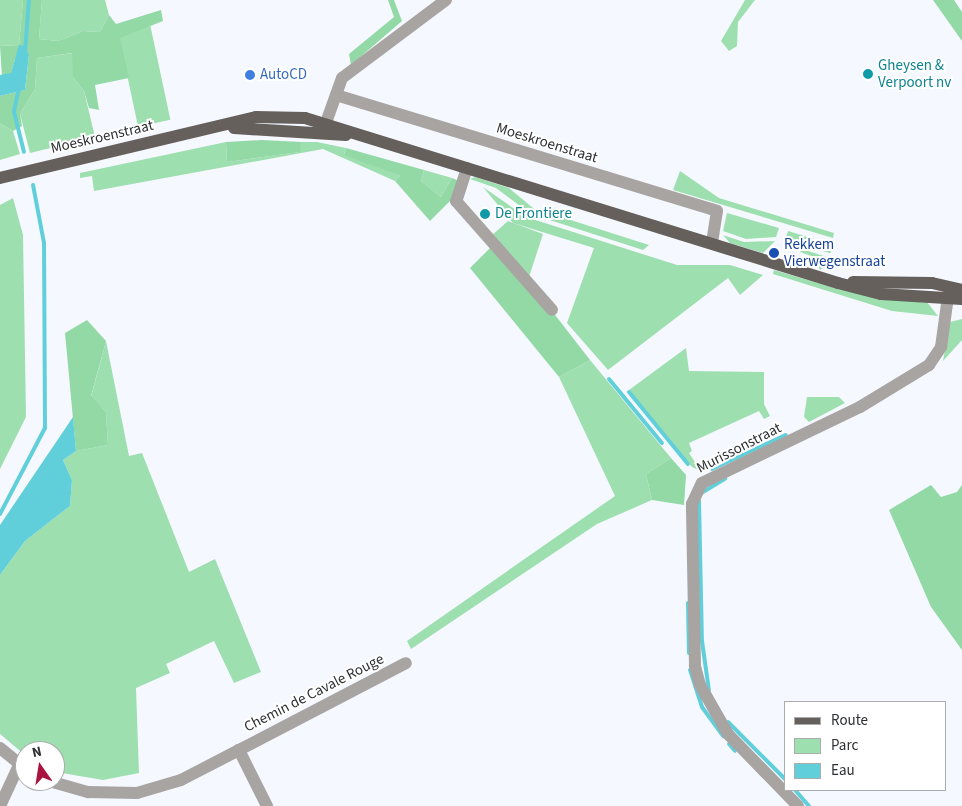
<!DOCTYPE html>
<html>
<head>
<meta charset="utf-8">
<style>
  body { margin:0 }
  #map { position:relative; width:962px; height:806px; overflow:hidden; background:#f5f8ff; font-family:"Source Sans 3",sans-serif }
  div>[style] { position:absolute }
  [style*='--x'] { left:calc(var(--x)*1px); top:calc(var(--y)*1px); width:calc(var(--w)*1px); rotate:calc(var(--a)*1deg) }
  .green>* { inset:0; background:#9edfaf; transform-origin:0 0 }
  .forest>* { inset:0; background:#92d9a6 }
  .water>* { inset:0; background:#61cfda }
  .stream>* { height:4px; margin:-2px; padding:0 2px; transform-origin:2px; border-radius:2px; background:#61cfda }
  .minor>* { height:12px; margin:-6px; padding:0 6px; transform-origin:6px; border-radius:6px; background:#a8a4a2 }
  .major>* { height:12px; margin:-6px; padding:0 6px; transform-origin:6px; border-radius:6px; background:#66605c }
  .dots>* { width:14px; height:14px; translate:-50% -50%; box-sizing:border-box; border:2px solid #fff; border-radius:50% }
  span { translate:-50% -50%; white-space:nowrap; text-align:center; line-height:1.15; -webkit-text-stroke:4px #fff; paint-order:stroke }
  .culture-label { font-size:15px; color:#0d838f }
  .left { translate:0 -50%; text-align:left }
  .shop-label { font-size:15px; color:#366cbe }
  .street-label { font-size:15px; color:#2d2f32 }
  .transit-label { font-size:15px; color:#164399 }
  .legend { position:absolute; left:784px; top:701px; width:162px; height:90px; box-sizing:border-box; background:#fff; border:1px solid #abacad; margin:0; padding:6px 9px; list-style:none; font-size:15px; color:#2d2f32 }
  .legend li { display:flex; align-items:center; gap:10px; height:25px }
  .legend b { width:25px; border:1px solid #abacad }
  .north { position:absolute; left:15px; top:741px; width:50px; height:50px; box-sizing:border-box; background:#fff; border:1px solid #abacad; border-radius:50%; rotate:347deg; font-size:14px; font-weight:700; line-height:20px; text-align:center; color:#2d2f32 }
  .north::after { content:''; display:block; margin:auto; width:18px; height:22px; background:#a91340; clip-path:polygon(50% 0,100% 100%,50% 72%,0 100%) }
</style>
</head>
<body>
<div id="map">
  <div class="green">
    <i style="clip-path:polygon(0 0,23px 0,19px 45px,0 46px)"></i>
    <i style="clip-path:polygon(42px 0,105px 0,109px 15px,100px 32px,83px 31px,58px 41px,39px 39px)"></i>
    <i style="clip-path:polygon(745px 0,755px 0,738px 22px,737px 46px,729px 51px,721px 41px)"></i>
    <i style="left:150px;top:24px;width:98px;height:33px;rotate:78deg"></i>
    <i style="clip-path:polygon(73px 53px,73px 77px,84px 91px,95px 137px,30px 153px,20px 114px,35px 89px,37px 58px)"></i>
    <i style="clip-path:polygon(0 123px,13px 131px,20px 154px,0 160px)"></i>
    <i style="clip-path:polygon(226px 142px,227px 162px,299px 152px,301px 142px,317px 142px,346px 148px,344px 154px,400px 176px,395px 181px,323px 149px,94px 191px,92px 176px,80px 178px,80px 173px)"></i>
    <i style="clip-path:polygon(424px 170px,452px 178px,441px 197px,421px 181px)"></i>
    <i style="clip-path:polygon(680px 171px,719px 198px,834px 233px,833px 238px,673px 190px)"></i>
    <i style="clip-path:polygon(475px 177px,509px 188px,533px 208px,649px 245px,643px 250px,531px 214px,496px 188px,470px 179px)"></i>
    <i style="clip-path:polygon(483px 187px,526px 217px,677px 265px,730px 265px,763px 275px,740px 295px,728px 278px,608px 370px,567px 323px,594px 248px,513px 223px)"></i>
    <i style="clip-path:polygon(13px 198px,23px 235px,26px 417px,0 469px,0 205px)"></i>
    <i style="clip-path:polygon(727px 213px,779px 228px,776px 237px,746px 239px,723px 231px)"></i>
    <i style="clip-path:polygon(508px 221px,543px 234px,528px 280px,490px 237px)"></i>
    <i style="left:788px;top:231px;width:47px;height:9px;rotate:17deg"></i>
    <i style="clip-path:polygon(723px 235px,744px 242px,775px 241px,763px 253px,730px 243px)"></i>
    <i style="clip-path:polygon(802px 249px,830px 258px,834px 259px,820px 270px,814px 257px,800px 252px)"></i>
    <i style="clip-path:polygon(774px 270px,838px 289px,927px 302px,938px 316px,892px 311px,773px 274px)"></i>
    <i style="clip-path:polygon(962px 319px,962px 340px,943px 361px,950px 322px)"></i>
    <i style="clip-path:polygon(106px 341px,129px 456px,142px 453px,189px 572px,215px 559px,261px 672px,234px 683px,214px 641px,166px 664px,170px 673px,136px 688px,139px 773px,103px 780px,56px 772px,55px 751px,25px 751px,25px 755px,0 734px,0 575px,25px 541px,70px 506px,72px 480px,63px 460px,76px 451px,108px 445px,106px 412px,91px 397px)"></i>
    <i style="clip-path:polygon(686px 348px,689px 371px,764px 372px,764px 404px,770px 416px,764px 419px,759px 411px,689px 443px,692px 451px,689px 453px,701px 471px,692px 467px,629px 390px)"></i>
    <i style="clip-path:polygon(590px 360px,671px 458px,646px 474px,652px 500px,597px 524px,411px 649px,407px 641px,615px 496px,559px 377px)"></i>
    <i style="clip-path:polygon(807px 397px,839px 397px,845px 403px,809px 422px,804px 417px)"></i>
  </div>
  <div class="forest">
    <i style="clip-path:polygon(23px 0,42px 0,39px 39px,58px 41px,83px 31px,100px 32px,109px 15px,116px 24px,161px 10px,163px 21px,120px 38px,129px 78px,95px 85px,99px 110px,89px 108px,84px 91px,73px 77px,72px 53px,37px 58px,35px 89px,20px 114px,22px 126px,13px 131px,0 123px,0 96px,25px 90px,29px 55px,15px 59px,11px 74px,2px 76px,0 46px,19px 45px)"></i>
    <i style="clip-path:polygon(388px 0,394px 0,402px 21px,351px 65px,349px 54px,394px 17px)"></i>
    <i style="clip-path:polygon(933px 0,954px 0,962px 12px,962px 41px)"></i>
    <i style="clip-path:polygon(262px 140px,301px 142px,300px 152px,227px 162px,226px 142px)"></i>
    <i style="clip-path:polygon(346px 148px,424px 170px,421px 181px,441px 197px,452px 178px,459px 181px,451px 200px,430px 221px,395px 181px,400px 176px,344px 155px)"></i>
    <i style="clip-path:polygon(492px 246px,552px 311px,590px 360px,559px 377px,470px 268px)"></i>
    <i style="clip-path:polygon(87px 320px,106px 341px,91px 396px,106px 412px,108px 445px,76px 451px,65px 333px)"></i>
    <i style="clip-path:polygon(671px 458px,686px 475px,684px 505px,652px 500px,646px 474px)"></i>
    <i style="clip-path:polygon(931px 485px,941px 497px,957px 492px,962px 485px,962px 650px,931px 607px,889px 510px)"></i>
  </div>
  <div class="water">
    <i style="clip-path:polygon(19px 45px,25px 46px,29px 55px,25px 90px,0 96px,0 75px,11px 73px)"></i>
    <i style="clip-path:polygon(73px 417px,76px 451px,63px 460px,72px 480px,70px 506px,25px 541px,0 575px,0 525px)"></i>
  </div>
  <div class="stream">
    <i style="--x:25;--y:52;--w:52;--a:-85.6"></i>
    <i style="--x:19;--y:88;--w:25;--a:102"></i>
    <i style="--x:14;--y:112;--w:41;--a:76"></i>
    <i style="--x:609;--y:379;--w:83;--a:50.4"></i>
    <i style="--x:629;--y:392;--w:93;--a:50.7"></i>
    <i style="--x:712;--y:469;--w:81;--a:-24.7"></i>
    <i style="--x:703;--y:492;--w:26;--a:-31"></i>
    <i style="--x:699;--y:501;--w:140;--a:88.8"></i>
    <i style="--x:702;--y:641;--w:50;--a:82"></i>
    <i style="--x:0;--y:514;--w:97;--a:-62.4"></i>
    <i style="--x:45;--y:428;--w:185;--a:-90.3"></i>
    <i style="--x:44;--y:243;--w:59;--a:-100.7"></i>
    <i style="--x:688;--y:603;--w:50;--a:88.9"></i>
    <i style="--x:690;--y:670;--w:39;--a:72"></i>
    <i style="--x:702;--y:707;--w:36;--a:54"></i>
    <i style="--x:728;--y:722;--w:82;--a:45"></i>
    <i style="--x:729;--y:744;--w:9;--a:49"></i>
    <i style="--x:795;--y:790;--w:21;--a:49"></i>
  </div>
  <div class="minor">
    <i style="--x:336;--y:95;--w:398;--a:16.9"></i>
    <i style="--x:717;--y:211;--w:33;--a:99"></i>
    <i style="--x:323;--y:131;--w:56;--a:-70.3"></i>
    <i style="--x:342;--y:78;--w:130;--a:-36.9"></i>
    <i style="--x:467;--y:168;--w:35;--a:108"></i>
    <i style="--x:456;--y:201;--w:145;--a:48.6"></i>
    <i style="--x:0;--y:748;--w:32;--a:39"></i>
    <i style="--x:49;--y:781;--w:41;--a:15.8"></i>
    <i style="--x:88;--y:792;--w:49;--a:1.2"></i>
    <i style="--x:137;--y:793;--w:46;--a:-16.5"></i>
    <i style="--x:181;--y:780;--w:65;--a:-27.3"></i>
    <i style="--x:0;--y:806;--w:45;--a:-65.1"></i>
    <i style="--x:267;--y:806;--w:63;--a:-116.6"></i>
    <i style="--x:239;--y:750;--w:188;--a:-27.5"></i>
    <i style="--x:798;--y:806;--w:100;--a:-134.2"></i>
    <i style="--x:728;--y:734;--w:56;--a:-119.7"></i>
    <i style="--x:700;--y:685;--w:20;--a:-105"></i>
    <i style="--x:695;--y:666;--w:162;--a:-91.1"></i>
    <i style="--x:692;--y:504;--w:23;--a:-65"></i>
    <i style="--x:702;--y:483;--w:175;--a:-25.7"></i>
    <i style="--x:860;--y:407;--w:81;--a:-31.3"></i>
    <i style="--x:929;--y:365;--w:22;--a:-56"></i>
    <i style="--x:941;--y:347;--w:59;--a:-82.1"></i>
  </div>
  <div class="major">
    <i style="--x:234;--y:128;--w:112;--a:3.6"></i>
    <i style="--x:0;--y:178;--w:263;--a:-13.4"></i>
    <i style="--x:256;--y:117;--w:49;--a:1.2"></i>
    <i style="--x:305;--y:118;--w:558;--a:17.2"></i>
    <i style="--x:838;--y:283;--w:44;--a:14.3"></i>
    <i style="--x:881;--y:294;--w:81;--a:3.5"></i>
    <i style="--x:853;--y:282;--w:79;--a:0.7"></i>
    <i style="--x:932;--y:283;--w:31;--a:13"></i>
  </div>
  <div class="dots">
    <i style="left:868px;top:74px;background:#0f9aa8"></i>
    <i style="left:250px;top:75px;background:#3f7fe0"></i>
    <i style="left:485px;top:214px;background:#0f9aa8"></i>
    <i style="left:774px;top:253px;background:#1a4fb4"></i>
  </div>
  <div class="culture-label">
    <span class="left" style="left:878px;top:74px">Gheysen &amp;<br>Verpoort nv</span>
    <span class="left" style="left:495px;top:214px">De Frontiere</span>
  </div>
  <div class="shop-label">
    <span class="left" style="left:260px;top:75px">AutoCD</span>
  </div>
  <div class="street-label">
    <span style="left:102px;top:137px;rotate:-13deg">Moeskroenstraat</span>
    <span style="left:547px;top:143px;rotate:17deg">Moeskroenstraat</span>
    <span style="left:739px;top:448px;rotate:-27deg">Murissonstraat</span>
    <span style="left:314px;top:693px;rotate:-27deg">Chemin de Cavale Rouge</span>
  </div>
  <div class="transit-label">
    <span class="left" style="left:784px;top:253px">Rekkem<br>Vierwegenstraat</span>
  </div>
  <ul class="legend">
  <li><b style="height:6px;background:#66605c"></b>Route</li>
  <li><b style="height:14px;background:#9edfaf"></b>Parc</li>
  <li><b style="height:14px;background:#61cfda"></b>Eau</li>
  </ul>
  <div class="north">N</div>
</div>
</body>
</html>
